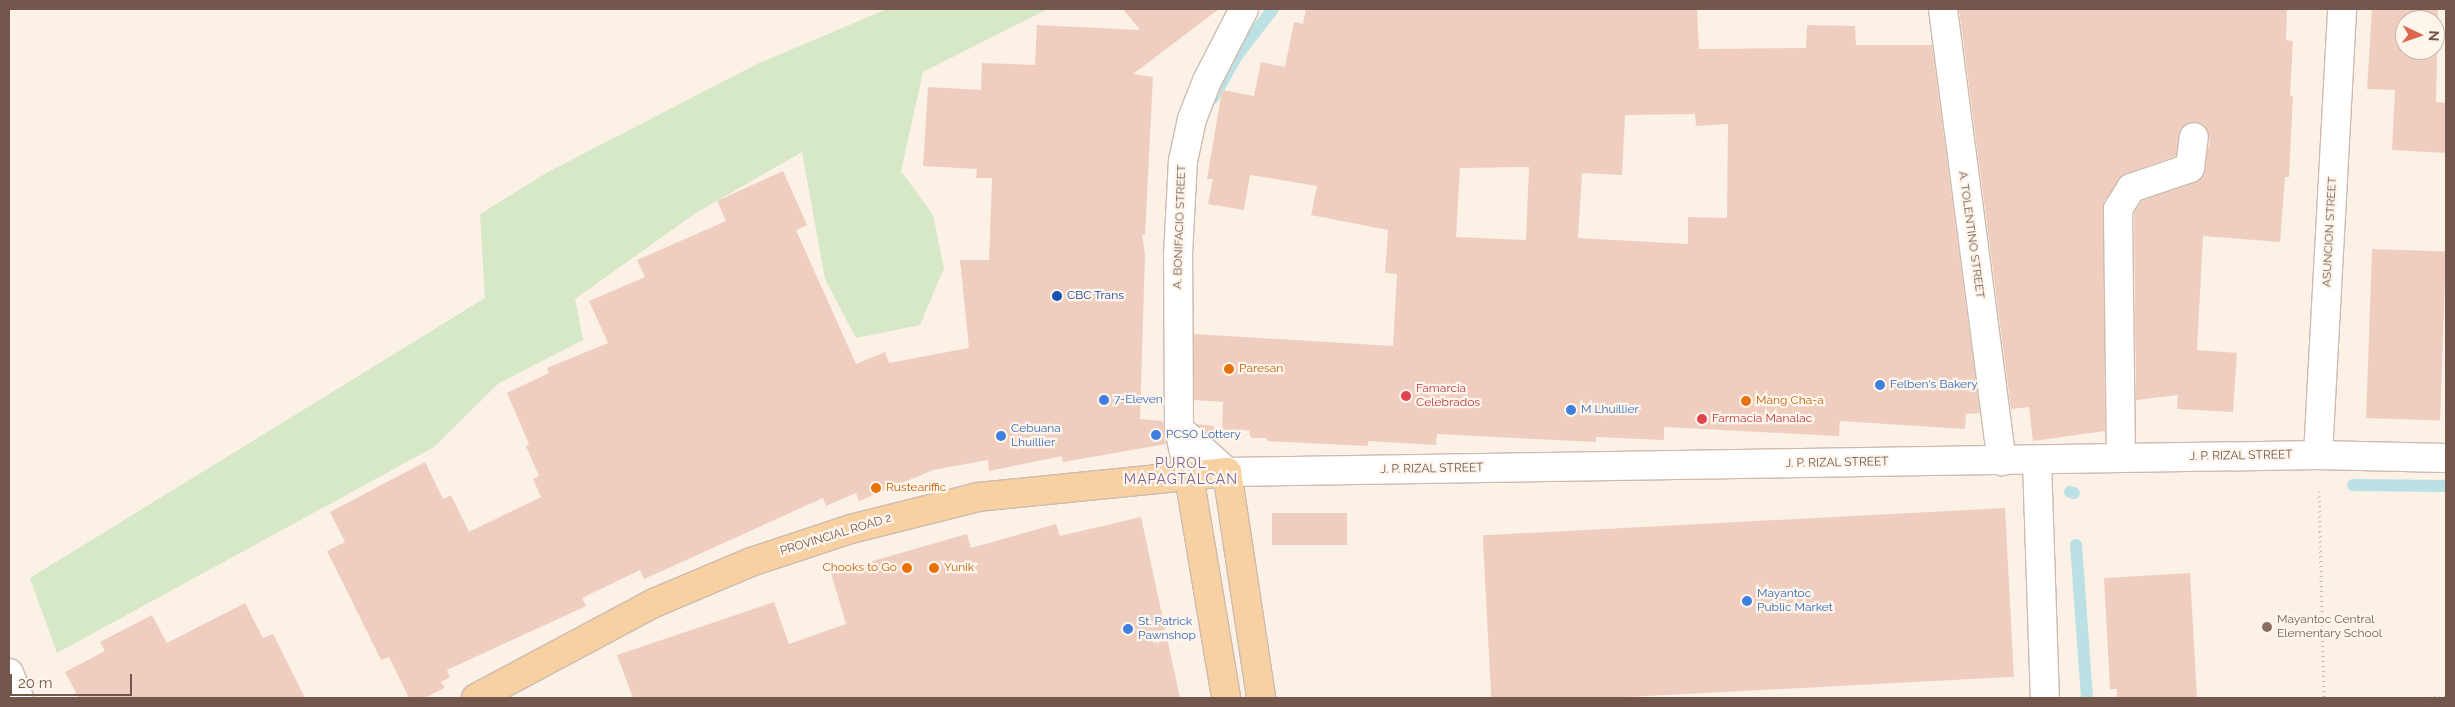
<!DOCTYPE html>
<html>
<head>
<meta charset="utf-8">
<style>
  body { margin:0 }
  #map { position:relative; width:2455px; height:707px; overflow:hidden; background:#fbf1e6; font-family:Raleway,sans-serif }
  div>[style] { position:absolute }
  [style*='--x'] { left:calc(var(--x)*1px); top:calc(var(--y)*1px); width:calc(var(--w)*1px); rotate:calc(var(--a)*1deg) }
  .green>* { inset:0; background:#d6e8c5 }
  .stream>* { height:12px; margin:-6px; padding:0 6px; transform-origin:6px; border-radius:6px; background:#bbe1e4 }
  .building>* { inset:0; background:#efcebf; transform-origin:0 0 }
  .path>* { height:3px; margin-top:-1.5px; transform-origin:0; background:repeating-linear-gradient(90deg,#d4b2a2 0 1px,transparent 0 5px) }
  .roads { filter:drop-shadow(1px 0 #cebbb0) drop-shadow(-1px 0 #cebbb0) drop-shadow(0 1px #cebbb0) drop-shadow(0 -1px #cebbb0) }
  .minor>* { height:28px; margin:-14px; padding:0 14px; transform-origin:14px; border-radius:14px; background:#fff }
  .major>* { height:28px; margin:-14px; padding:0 14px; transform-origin:14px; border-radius:14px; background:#f7d1a1 }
  .dots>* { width:14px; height:14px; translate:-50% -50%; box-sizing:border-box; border:2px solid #fef6ec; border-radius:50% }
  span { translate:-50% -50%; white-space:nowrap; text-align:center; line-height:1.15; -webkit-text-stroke:4.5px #fef6ec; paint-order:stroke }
  .street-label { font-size:12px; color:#73574c }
  .transit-label { font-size:12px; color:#164399 }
  .left { translate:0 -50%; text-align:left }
  .food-label { font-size:12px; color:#c56008 }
  .right { translate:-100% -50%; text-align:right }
  .shop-label { font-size:12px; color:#366cbe }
  .health-label { font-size:12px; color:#be3a42 }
  .education-label { font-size:12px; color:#785e54 }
  .neighbourhood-label { font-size:14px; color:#7d648f; letter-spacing:1px }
  .frame { position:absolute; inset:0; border:10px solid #73574c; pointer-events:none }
  .north { position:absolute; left:2395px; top:10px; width:50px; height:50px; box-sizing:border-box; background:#fef6ec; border:1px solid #c6b6ac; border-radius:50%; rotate:93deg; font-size:14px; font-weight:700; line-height:20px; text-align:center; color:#73574c }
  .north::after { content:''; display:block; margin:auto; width:18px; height:22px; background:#df6651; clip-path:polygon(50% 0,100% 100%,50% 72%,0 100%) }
  .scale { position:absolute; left:10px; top:674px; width:122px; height:22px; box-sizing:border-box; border:2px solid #73574c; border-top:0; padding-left:6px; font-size:15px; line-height:18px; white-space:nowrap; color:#73574c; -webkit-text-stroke:4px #fef6ec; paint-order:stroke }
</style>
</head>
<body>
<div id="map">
  <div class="green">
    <i style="clip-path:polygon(887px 9px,1048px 9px,923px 72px,901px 171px,933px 215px,944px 268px,920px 325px,856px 338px,825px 279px,802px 152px,696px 213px,575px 299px,583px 340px,499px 383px,434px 447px,57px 653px,30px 578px,485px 298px,480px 214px,548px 172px,757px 64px)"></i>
  </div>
  <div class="stream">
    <i style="--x:1213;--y:98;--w:51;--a:-60.4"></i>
    <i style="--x:1238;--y:54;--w:57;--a:-52.1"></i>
    <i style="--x:2353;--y:485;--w:93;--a:0.6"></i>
    <i style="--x:2070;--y:492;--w:4;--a:14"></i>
    <i style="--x:2076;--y:545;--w:153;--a:85.9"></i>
  </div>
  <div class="building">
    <i style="clip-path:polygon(1123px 9px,1219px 9px,1133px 74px,1153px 77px,1145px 235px,1142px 235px,1145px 253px,1140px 419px,1163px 421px,1166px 444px,1063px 462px,1062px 456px,989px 471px,988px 460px,933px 470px,859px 501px,856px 493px,826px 506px,823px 498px,644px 579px,640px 570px,582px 598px,586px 606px,447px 670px,450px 677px,441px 682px,445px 688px,424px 698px,409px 698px,389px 657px,381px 660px,327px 551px,345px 542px,330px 512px,425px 462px,443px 499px,451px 495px,469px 532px,541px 497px,533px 479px,539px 476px,526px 446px,529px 444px,507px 393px,549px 373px,547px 368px,608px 343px,589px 301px,645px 277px,637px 260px,726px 221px,717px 201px,783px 171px,807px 225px,796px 230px,856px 364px,885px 352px,889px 363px,969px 348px,960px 260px,989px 260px,992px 178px,976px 178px,977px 169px,923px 166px,928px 87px,981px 90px,982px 63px,1035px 65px,1037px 25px,1140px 30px)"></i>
    <i style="clip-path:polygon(evenodd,1306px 9px,1697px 9px,1699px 49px,1806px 48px,1807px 25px,1855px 26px,1856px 45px,1932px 45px,1980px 413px,1966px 414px,1965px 429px,1840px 421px,1839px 436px,1664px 427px,1664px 440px,1596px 437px,1596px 442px,1437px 434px,1436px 445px,1368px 441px,1368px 446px,1267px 441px,1267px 438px,1251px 438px,1249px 430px,1222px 435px,1223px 402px,1194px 400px,1194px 334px,1393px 346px,1397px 274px,1385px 273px,1388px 230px,1311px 215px,1317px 186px,1250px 175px,1244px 210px,1208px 204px,1213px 179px,1207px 179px,1222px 90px,1254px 96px,1261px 62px,1285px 67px,1294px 22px,1303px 24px,1306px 9px,1695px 114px,1696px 126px,1728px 124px,1727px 218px,1688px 217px,1688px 244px,1578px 238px,1582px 173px,1622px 175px,1625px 115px,1695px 114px,1306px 9px,1529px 167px,1526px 240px,1456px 237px,1460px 168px,1529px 167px)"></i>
    <i style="clip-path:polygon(1959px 9px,2287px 9px,2286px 40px,2293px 41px,2290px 96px,2293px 96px,2289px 177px,2285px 177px,2280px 242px,2203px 236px,2197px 350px,2237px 353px,2233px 412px,2177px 409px,2178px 395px,2136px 400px,2134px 213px,2141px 201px,2202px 177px,2210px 139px,2204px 125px,2196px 122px,2181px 128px,2176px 156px,2125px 174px,2104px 201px,2105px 431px,2033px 441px,2029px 407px,2011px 409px)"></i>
    <i style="clip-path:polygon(evenodd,2372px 9px,2438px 9px,2436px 102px,2446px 103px,2446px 153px,2392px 150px,2395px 90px,2367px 89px,2372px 9px,2405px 20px,2435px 20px,2435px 50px,2405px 50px,2405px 20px)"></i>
    <i style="left:2372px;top:249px;width:74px;height:169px;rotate:2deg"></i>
    <i style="clip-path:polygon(1197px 424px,1214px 426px,1214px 436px,1211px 437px)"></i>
    <i style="left:2005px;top:508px;width:169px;height:523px;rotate:87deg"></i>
    <i style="left:1272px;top:513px;width:75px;height:32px"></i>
    <i style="clip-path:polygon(1141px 517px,1180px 698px,633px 698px,617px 655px,774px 602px,789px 644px,846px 624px,831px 573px,967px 534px,971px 548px,1056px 524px,1060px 536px)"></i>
    <i style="clip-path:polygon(2190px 573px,2197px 698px,2117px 698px,2117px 689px,2110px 689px,2104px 578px)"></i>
    <i style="clip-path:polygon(245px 603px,263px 638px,273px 634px,305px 698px,79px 698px,65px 672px,105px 651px,100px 642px,152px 615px,167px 643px)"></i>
  </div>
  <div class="path">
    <i style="--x:2319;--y:491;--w:207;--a:88.6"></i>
    <i style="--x:2419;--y:698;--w:27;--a:-2"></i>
  </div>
  <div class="roads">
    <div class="minor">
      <i style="--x:1943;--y:9;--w:456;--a:82.6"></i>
      <i style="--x:1179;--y:429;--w:64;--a:41.9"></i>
      <i style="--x:1227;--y:472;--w:1091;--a:-0.89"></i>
      <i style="--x:2318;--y:455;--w:128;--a:1.3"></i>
      <i style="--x:2318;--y:455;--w:447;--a:-86.9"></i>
      <i style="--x:2121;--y:458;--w:249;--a:-90.7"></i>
      <i style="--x:2118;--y:209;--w:25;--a:-58"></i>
      <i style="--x:2131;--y:188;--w:62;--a:-18.7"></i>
      <i style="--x:2190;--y:168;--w:31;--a:-83"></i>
      <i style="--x:2037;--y:461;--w:237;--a:88.1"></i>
      <i style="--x:1189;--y:476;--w:48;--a:-102"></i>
      <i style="--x:1179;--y:429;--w:174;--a:-90.3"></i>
      <i style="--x:1178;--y:255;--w:94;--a:-87"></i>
      <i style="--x:1183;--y:161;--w:43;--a:-77.9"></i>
      <i style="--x:1192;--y:119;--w:41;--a:-68.5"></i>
      <i style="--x:1207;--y:81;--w:81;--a:-62.8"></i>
      <i style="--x:9;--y:673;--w:27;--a:68"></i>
    </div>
    <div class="major">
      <i style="--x:1189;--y:476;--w:225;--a:80.5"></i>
      <i style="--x:476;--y:698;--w:202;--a:-28.1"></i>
      <i style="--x:654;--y:603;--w:105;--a:-22.9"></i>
      <i style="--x:751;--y:562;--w:105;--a:-18.3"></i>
      <i style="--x:851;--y:529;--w:131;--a:-14.1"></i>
      <i style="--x:978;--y:497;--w:250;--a:-5.7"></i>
      <i style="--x:1227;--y:472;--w:229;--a:81.4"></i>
    </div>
  </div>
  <div class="dots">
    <i style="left:1057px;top:296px;background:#1a4fb4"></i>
    <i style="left:1229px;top:369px;background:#e8710a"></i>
    <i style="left:1880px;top:385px;background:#3f7fe0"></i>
    <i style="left:1406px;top:396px;background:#e0444e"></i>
    <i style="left:1104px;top:400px;background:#3f7fe0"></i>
    <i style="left:1746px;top:401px;background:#e8710a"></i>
    <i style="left:1571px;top:410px;background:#3f7fe0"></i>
    <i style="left:1702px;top:419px;background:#e0444e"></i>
    <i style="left:1156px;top:435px;background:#3f7fe0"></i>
    <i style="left:1001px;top:436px;background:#3f7fe0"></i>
    <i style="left:876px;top:488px;background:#e8710a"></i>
    <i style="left:907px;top:568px;background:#e8710a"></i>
    <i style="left:934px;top:568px;background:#e8710a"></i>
    <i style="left:1747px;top:601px;background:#3f7fe0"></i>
    <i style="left:2267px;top:627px;background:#8d6e63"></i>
    <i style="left:1128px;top:629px;background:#3f7fe0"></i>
  </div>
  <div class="street-label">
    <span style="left:1180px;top:227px;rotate:-88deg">A. BONIFACIO STREET</span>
    <span style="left:2330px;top:232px;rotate:-87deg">ASUNCION STREET</span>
    <span style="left:1971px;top:235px;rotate:82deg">A. TOLENTINO STREET</span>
    <span style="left:2241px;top:456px;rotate:-1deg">J. P. RIZAL STREET</span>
    <span style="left:1837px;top:463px;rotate:-1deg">J. P. RIZAL STREET</span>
    <span style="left:1432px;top:469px;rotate:-1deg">J. P. RIZAL STREET</span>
    <span style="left:836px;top:535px;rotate:-17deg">PROVINCIAL ROAD 2</span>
  </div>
  <div class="transit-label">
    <span class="left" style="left:1067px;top:296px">CBC Trans</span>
  </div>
  <div class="food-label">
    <span class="left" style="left:1239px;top:369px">Paresan</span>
    <span class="left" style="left:1756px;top:401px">Mang Cha-a</span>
    <span class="left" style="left:886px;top:488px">Rusteariffic</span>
    <span class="right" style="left:897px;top:568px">Chooks to Go</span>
    <span class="left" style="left:944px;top:568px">Yunik</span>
  </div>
  <div class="shop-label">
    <span class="left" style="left:1890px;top:385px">Felben's Bakery</span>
    <span class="left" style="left:1114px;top:400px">7-Eleven</span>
    <span class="left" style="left:1581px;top:410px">M Lhuillier</span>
    <span class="left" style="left:1011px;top:436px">Cebuana<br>Lhuillier</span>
    <span class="left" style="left:1166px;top:435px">PCSO Lottery</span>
    <span class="left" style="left:1757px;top:601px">Mayantoc<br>Public Market</span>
    <span class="left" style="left:1138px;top:629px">St. Patrick<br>Pawnshop</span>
  </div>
  <div class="health-label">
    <span class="left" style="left:1416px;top:396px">Famarcia<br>Celebrados</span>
    <span class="left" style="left:1712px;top:419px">Farmacia Manalac</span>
  </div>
  <div class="education-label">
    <span class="left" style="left:2277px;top:627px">Mayantoc Central<br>Elementary School</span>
  </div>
  <div class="neighbourhood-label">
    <span style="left:1181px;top:471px">PUROL<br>MAPAGTALCAN</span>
  </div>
  <div class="frame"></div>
  <div class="north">N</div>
  <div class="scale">20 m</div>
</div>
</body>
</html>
